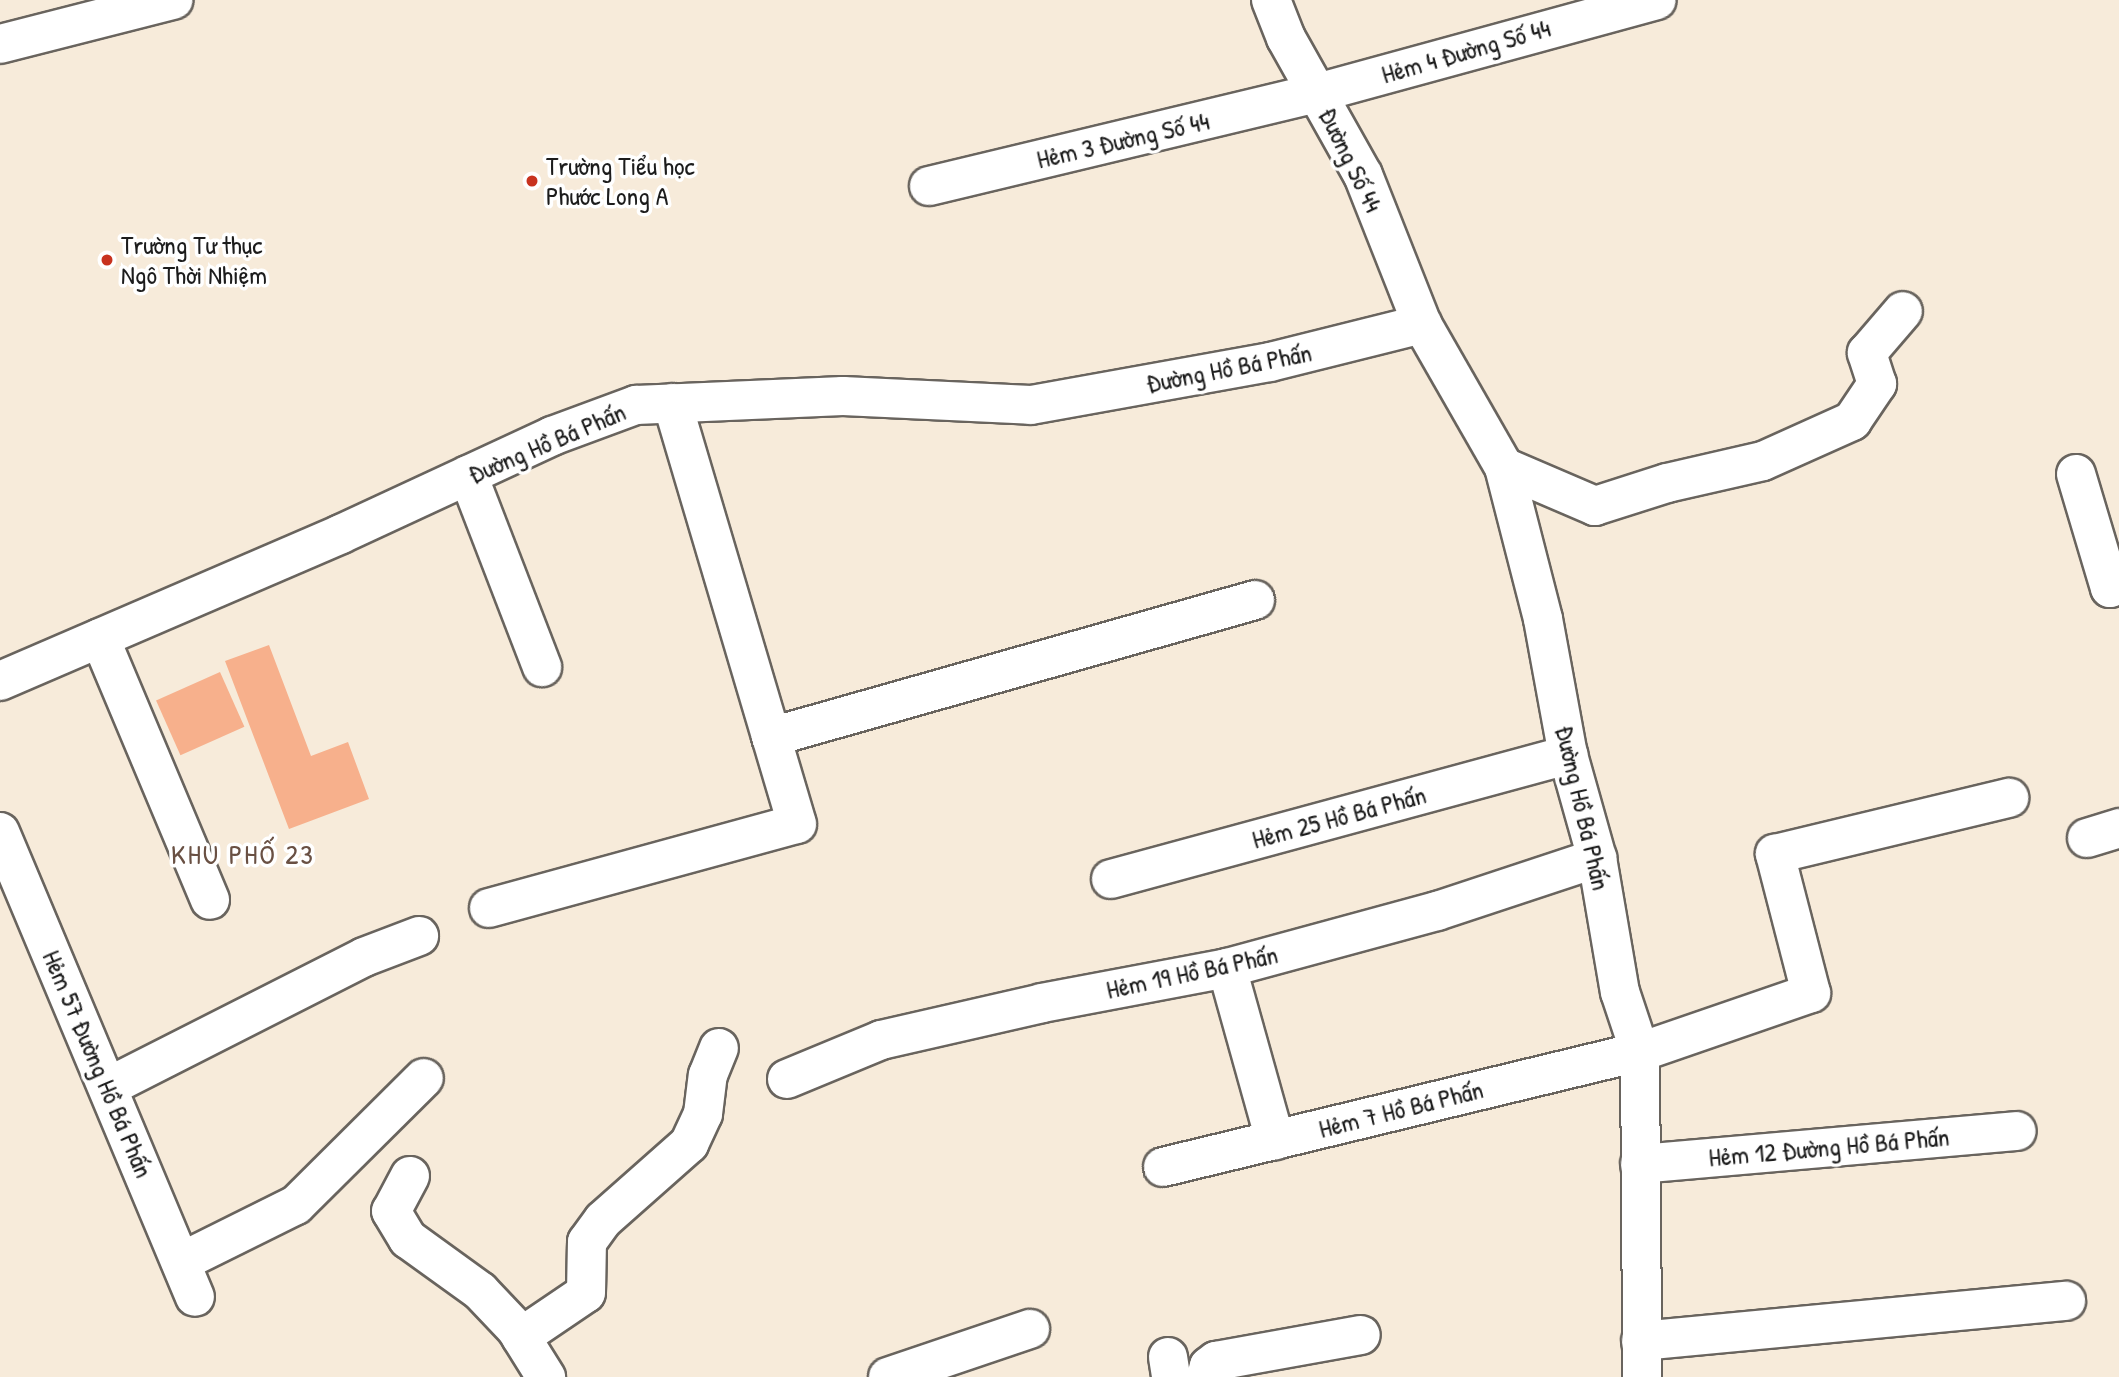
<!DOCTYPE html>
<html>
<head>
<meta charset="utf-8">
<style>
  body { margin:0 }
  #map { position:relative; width:2119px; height:1377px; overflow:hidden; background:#f7ebda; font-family:"Patrick Hand",sans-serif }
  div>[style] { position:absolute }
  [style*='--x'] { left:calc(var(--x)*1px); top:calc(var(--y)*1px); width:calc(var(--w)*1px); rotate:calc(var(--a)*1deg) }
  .building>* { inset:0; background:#f7b08c; transform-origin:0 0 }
  .roads { filter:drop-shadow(2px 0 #69645e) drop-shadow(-2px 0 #69645e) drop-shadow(0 2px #69645e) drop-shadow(0 -2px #69645e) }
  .minor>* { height:38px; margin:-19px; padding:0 19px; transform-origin:19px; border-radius:19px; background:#fff }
  .dots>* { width:19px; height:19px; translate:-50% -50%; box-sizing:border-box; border:4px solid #fff; border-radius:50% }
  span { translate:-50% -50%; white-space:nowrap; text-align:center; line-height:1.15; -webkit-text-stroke:7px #fff; paint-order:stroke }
  .street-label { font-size:26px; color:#1c1c1c }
  .poi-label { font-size:26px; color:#1c1c1c }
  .left { translate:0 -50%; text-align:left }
  .neighbourhood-label { font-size:28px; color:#695043; letter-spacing:2px }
</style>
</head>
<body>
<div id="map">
  <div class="building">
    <i style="clip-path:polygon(269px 645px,311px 756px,348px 742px,369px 799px,289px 829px,225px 661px)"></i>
    <i style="left:220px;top:672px;width:60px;height:70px;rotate:66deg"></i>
  </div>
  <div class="roads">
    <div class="minor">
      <i style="--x:1271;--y:0;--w:41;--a:68.5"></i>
      <i style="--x:1286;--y:38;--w:157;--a:60.7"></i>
      <i style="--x:1363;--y:175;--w:160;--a:68.4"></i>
      <i style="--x:1422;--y:324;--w:165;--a:60.2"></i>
      <i style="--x:1504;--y:467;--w:157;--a:75.6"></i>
      <i style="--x:1543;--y:619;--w:138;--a:79.6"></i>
      <i style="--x:1568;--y:755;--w:107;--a:74.3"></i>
      <i style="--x:1597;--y:858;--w:136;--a:80.3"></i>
      <i style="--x:1620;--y:992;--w:63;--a:71.6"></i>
      <i style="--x:1640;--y:1052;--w:325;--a:89.6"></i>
      <i style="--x:0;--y:44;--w:179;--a:-14.3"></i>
      <i style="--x:929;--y:186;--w:399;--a:-13.5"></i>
      <i style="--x:1317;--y:93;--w:352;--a:-15.3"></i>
      <i style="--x:1504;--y:467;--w:99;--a:23.2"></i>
      <i style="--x:1595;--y:506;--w:76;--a:-17.7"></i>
      <i style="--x:1667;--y:483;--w:98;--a:-12.9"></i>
      <i style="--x:1763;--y:461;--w:98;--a:-24.2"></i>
      <i style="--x:1852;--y:421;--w:45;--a:-56"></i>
      <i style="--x:1877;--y:384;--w:33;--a:-108"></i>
      <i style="--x:1867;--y:353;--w:55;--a:-49.4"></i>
      <i style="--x:2076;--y:474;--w:119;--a:73.4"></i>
      <i style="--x:2110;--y:588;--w:9;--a:-18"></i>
      <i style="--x:468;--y:475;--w:206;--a:68.9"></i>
      <i style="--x:100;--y:638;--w:284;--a:67.2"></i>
      <i style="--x:0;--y:681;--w:371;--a:-23.3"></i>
      <i style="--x:341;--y:534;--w:233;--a:-24.9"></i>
      <i style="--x:552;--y:436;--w:90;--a:-20.3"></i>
      <i style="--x:636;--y:405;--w:207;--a:-2.5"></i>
      <i style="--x:843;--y:396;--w:188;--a:2.7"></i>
      <i style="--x:1031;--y:405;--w:243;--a:-10.2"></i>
      <i style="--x:1270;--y:362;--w:157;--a:-14"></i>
      <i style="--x:771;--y:737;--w:503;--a:-15.8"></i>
      <i style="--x:0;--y:832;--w:504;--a:67.25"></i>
      <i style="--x:2087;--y:838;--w:34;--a:-17"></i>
      <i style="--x:1111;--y:879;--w:474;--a:-15.2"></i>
      <i style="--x:489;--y:908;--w:319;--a:-15.3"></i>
      <i style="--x:797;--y:824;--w:439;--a:-106.5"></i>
      <i style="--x:1227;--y:968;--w:179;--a:74.4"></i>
      <i style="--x:787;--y:1079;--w:102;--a:-22.5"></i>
      <i style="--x:881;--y:1040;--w:165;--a:-12.9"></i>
      <i style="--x:1042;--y:1003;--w:188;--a:-10.7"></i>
      <i style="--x:1227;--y:968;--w:218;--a:-15.2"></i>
      <i style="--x:1437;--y:911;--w:169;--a:-18.3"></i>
      <i style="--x:108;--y:1087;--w:287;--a:-26.9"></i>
      <i style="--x:364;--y:957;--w:59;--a:-20.9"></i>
      <i style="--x:1640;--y:1164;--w:378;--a:-5"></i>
      <i style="--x:1163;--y:1167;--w:491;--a:-13.6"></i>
      <i style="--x:1640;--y:1052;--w:181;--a:-19"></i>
      <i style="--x:1811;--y:993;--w:144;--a:-104.5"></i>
      <i style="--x:1775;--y:854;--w:241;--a:-13.5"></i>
      <i style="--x:410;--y:1176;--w:40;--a:118"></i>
      <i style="--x:391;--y:1211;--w:33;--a:59"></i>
      <i style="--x:408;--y:1239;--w:89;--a:35.8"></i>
      <i style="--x:480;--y:1291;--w:52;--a:46.5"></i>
      <i style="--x:516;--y:1329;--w:57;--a:58"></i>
      <i style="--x:181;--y:1262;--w:128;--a:-26.4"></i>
      <i style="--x:296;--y:1205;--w:180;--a:-44.8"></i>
      <i style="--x:521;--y:1337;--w:78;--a:-34.1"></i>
      <i style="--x:586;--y:1293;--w:51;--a:-88.9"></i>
      <i style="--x:587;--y:1242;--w:27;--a:-54"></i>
      <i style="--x:603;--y:1220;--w:115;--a:-41.5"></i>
      <i style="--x:689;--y:1144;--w:33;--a:-65"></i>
      <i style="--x:703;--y:1114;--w:39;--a:-83"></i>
      <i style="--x:708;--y:1075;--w:29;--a:-68"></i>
      <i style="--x:1641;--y:1341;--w:427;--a:-5.4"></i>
      <i style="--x:1168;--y:1357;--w:20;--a:81"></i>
      <i style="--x:888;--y:1377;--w:150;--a:-18.7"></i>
      <i style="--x:1206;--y:1377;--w:11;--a:-75"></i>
      <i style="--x:1209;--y:1366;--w:9;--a:-36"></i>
      <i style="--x:1216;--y:1361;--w:147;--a:-10.2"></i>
    </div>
  </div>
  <div class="dots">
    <i style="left:532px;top:181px;background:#c8321e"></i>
    <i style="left:107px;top:260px;background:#c8321e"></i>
  </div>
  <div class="street-label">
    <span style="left:1466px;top:51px;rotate:-16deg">Hẻm 4 Đường Số 44</span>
    <span style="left:1123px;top:140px;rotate:-13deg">Hẻm 3 Đường Số 44</span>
    <span style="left:1351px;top:160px;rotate:64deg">Đường Số 44</span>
    <span style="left:1229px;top:368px;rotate:-11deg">Đường Hồ Bá Phấn</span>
    <span style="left:547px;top:443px;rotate:-23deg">Đường Hồ Bá Phấn</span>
    <span style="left:1583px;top:808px;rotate:77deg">Đường Hồ Bá Phấn</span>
    <span style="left:1339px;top:817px;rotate:-15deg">Hẻm 25 Hồ Bá Phấn</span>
    <span style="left:1192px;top:972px;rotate:-12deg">Hẻm 19 Hồ Bá Phấn</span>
    <span style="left:98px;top:1064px;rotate:67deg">Hẻm 57 Đường Hồ Bá Phấn</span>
    <span style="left:1401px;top:1109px;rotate:-14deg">Hẻm 7 Hồ Bá Phấn</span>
    <span style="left:1829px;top:1147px;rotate:-5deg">Hẻm 12 Đường Hồ Bá Phấn</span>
  </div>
  <div class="poi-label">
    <span class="left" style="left:546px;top:181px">Trường Tiểu học<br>Phước Long A</span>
    <span class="left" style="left:121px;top:260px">Trường Tư thục<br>Ngô Thời Nhiệm</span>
  </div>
  <div class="neighbourhood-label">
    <span style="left:243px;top:854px">KHU PHỐ 23</span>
  </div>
</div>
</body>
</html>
